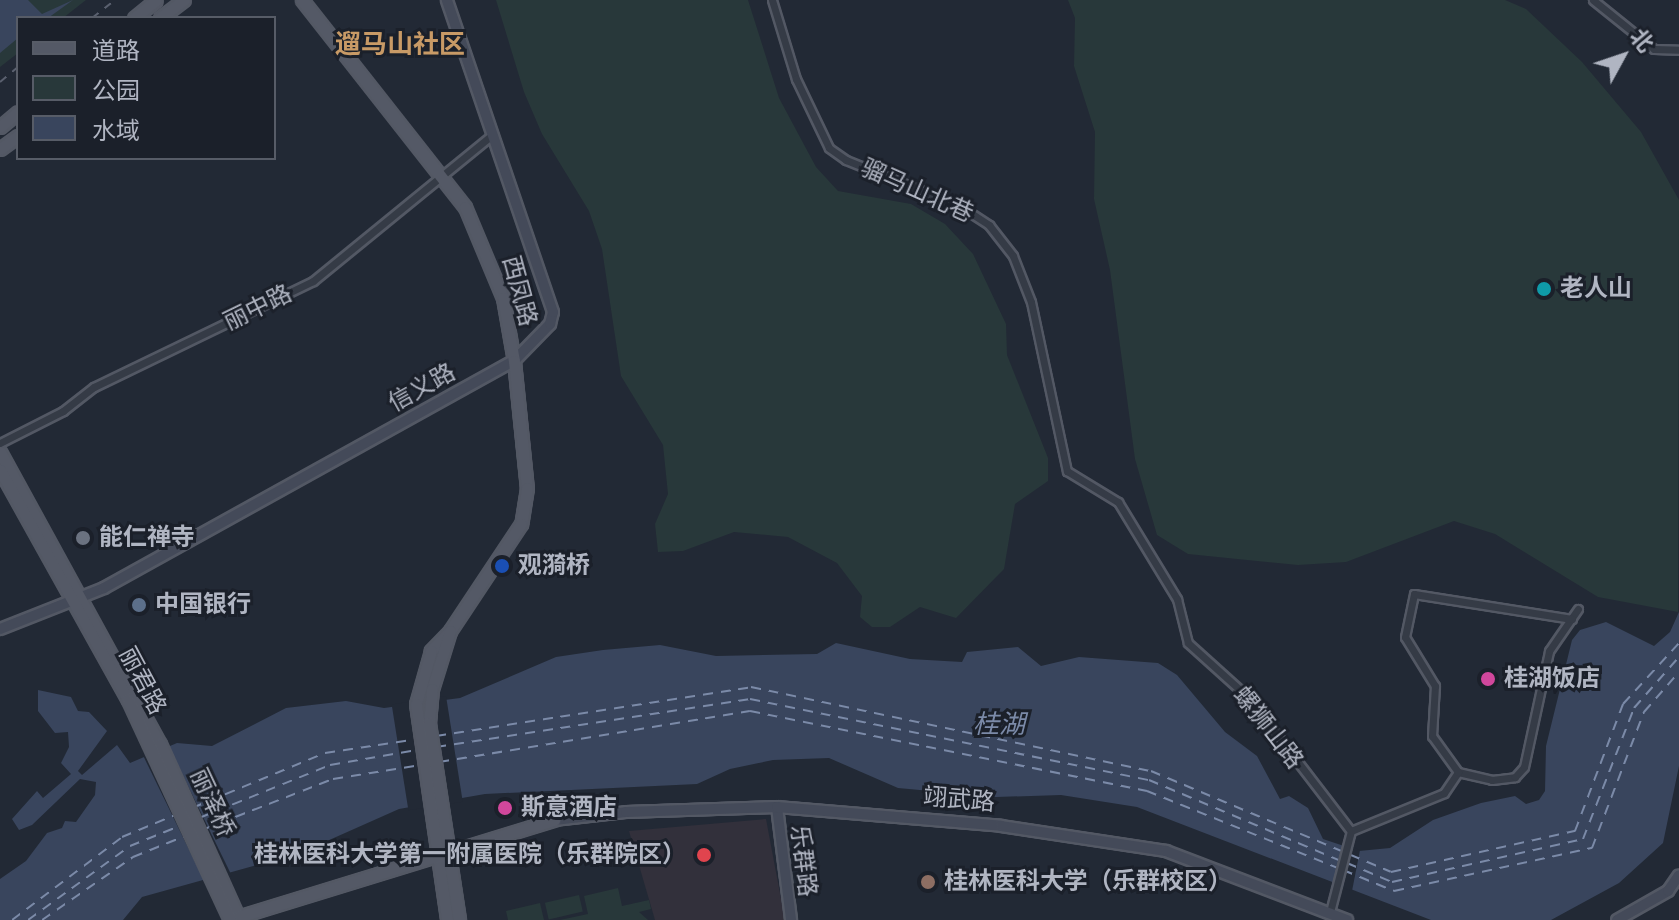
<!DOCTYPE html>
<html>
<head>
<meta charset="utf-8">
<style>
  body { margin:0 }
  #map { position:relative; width:1679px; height:920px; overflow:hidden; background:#222935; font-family:"Roboto Condensed","Noto Sans SC",sans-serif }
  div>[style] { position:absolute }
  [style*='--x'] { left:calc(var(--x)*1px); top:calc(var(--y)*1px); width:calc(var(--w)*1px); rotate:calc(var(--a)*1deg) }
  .medical>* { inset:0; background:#32303b }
  .green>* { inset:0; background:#28383a; transform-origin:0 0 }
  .water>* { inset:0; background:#39455d }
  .pier>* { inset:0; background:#222935; transform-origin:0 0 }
  .ferry>* { height:2px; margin-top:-1px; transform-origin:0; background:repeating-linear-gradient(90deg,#7b8aa8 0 10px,transparent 0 18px) }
  .roads { filter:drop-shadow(2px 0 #535864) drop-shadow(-2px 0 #535864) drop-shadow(0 2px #535864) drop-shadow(0 -2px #535864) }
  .street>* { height:7px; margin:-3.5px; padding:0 3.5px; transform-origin:3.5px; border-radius:3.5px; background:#353b46 }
  .secondary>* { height:10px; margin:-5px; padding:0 5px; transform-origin:5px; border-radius:5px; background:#444a59 }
  .primary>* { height:11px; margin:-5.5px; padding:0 5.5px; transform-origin:5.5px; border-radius:5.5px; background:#545966 }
  .rail>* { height:2px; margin-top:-1px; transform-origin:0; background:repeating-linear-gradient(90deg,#5a606f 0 8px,transparent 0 16px) }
  .dots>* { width:22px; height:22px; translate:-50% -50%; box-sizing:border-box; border:4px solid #1b202a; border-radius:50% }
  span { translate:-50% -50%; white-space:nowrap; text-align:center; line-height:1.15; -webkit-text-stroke:6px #1b202a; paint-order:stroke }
  .street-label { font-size:24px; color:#b0b5c2 }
  .poi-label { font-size:24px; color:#b0b5c2; font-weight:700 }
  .left { translate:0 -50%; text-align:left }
  .right { translate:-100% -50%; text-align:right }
  .neighbourhood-label { font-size:26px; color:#c89a66; font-weight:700 }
  .water-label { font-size:26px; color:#7b8aa8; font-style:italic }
  .legend { position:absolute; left:16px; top:16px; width:260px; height:144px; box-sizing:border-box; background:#1b202a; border:2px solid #575c67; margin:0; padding:10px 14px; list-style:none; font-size:24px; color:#b0b5c2 }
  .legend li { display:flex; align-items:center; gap:16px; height:40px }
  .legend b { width:40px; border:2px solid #575c67 }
  .north { position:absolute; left:1583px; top:16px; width:80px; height:80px; -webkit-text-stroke:6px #1b202a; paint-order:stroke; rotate:50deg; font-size:22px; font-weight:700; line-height:32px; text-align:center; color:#b0b5c2 }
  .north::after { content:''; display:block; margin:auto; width:28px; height:36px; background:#b0b5c2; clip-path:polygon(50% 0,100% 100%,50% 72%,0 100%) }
</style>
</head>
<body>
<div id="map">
  <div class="medical">
    <i style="clip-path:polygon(766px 819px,785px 920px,655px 920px,629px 831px)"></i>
  </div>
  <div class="green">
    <i style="clip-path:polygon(0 0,86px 0,63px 18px,18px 18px,18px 53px,0 67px)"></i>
    <i style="clip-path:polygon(496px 0,748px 0,779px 98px,816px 167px,838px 191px,911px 204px,945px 224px,973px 254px,1006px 324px,1007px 355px,1048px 458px,1048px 481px,1015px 504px,1004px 569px,956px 618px,920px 607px,890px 627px,872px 627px,860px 617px,862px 596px,837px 563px,788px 537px,734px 532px,683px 551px,658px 552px,655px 524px,668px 494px,663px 445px,621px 376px,602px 249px,589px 211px,542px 134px,524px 92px)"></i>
    <i style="clip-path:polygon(1068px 0,1505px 0,1526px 9px,1582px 62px,1641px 132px,1679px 200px,1678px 612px,1598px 597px,1495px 534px,1454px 521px,1346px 562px,1298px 565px,1188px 554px,1157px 535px,1135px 459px,1110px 270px,1094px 199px,1095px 132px,1074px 66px,1075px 18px)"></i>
    <i style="clip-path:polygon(618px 888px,622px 906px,649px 900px,651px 909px,639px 912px,648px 920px,560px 920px,588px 914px,584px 896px)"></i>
    <i style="left:579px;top:895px;width:17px;height:35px;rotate:77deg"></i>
    <i style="clip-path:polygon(540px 903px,544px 920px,508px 920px,506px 911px)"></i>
  </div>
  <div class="water">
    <i style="clip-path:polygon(0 0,28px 0,42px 14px,73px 0,48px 18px,18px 18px,18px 38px,0 53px)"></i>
    <i style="clip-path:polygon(1679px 612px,1679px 766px,1663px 843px,1619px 883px,1551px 920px,1431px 920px,1137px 807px,1061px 795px,996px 797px,898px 788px,829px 758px,773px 760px,730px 769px,697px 784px,485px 794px,399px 809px,300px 853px,142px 897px,123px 920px,0 920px,0 879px,26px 861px,47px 833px,62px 828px,65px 821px,76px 822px,95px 795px,96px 782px,80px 779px,32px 825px,19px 830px,12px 819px,37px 791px,43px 798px,71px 774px,61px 763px,69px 747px,68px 732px,55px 733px,38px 711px,38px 690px,71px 697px,78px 711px,89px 712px,107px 731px,78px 771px,82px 775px,117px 745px,130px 763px,177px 743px,212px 746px,286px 708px,346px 701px,384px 708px,460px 698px,556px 657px,603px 650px,660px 645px,716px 656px,817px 654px,836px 643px,910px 659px,962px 662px,967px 652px,1018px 647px,1041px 666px,1079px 657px,1158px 663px,1177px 675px,1225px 732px,1257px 756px,1280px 799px,1289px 796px,1308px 808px,1323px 839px,1359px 851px,1390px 848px,1433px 820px,1481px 803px,1515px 796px,1526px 804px,1539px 800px,1545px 791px,1546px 746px,1572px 640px,1580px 630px,1606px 622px,1654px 646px,1670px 632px)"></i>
  </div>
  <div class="pier">
    <i style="left:446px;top:696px;width:107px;height:55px;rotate:81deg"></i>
    <i style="left:167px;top:743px;width:148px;height:27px;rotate:64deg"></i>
    <i style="clip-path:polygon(1346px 844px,1360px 850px,1352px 891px,1335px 885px)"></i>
  </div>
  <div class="ferry">
    <i style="--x:436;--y:736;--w:319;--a:-8.8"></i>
    <i style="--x:751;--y:687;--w:409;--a:11.9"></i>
    <i style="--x:1151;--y:771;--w:260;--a:22.8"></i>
    <i style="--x:1391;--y:872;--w:189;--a:-12.6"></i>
    <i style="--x:1575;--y:831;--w:136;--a:-69.3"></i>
    <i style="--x:1623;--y:704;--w:83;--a:-47.4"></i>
    <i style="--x:436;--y:747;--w:318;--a:-8.7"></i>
    <i style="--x:750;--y:699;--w:407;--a:11.5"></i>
    <i style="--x:1149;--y:780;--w:208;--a:22.9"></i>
    <i style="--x:439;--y:762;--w:315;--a:-9.3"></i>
    <i style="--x:750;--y:711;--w:405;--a:11.4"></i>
    <i style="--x:1147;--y:791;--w:206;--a:22"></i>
    <i style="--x:192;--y:808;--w:144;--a:-22.5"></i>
    <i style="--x:325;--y:753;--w:94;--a:-8.6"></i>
    <i style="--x:199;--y:818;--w:141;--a:-22"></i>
    <i style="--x:330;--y:765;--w:88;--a:-9.8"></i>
    <i style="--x:202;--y:830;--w:141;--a:-21.3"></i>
    <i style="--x:333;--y:779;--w:89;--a:-9"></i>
    <i style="--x:1347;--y:863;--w:49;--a:22.9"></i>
    <i style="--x:1392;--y:882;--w:196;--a:-12.7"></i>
    <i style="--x:1583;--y:839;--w:141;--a:-68.7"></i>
    <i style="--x:1634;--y:708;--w:68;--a:-48.6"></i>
    <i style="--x:1343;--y:870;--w:55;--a:22.4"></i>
    <i style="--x:1394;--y:891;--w:203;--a:-12.3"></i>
    <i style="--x:1592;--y:848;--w:146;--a:-69.1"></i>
    <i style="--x:1644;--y:712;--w:53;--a:-48.8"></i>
    <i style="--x:12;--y:920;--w:138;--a:-37"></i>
    <i style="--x:122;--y:837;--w:57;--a:-22.5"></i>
    <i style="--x:28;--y:920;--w:126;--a:-36"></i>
    <i style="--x:130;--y:846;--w:56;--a:-22"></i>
    <i style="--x:42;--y:920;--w:111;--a:-34.7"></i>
    <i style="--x:133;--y:857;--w:56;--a:-22"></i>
  </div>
  <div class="roads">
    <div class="street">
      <i style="--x:772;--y:0;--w:83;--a:73.1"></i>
      <i style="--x:796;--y:79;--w:76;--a:64.4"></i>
      <i style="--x:829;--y:148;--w:21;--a:35"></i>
      <i style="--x:846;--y:160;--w:123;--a:22"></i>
      <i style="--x:960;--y:206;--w:35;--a:33"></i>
      <i style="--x:989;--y:225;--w:39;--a:52"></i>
      <i style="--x:1013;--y:256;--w:49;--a:68.6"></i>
      <i style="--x:1031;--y:302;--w:173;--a:78"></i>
      <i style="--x:1067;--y:471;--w:60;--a:31.3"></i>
      <i style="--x:1118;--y:502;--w:114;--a:58.7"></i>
      <i style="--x:1177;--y:599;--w:45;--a:76"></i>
      <i style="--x:1188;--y:643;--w:81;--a:42"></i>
      <i style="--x:1248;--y:697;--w:169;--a:52.5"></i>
      <i style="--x:1593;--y:0;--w:78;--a:38.8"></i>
      <i style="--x:1654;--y:49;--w:25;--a:2"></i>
      <i style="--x:0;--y:443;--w:71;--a:-26.9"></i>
      <i style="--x:63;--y:411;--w:39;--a:-38"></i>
      <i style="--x:94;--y:387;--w:243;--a:-25.8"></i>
      <i style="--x:313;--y:281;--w:231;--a:-39.2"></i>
      <i style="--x:1458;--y:772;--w:35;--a:13"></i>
      <i style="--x:1492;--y:780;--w:23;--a:-7"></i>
      <i style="--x:1515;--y:777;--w:13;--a:-48"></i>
      <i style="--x:1524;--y:767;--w:119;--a:-77.8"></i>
      <i style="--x:1549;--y:651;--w:51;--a:-55.4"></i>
      <i style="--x:1351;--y:831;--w:100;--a:-22.2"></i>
      <i style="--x:1444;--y:793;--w:25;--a:-56"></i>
      <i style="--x:1458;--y:772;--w:44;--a:-125.8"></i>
      <i style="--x:1432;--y:736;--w:50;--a:-86.6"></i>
      <i style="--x:1435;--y:686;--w:57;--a:-121.5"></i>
      <i style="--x:1405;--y:637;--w:44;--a:-78.2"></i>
      <i style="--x:1414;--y:594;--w:160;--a:9"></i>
      <i style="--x:1330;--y:912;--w:84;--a:-75.5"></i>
    </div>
    <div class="secondary">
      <i style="--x:0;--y:629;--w:112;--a:-21.5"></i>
      <i style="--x:104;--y:588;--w:469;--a:-29"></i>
      <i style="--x:514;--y:361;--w:52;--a:-45.8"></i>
      <i style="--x:550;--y:324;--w:12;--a:-76"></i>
      <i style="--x:553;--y:312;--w:330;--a:-108.8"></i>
      <i style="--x:777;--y:807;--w:114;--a:82.9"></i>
      <i style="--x:554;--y:820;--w:72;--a:-6.3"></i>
      <i style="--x:626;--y:812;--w:151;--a:-1.9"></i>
      <i style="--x:777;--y:807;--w:225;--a:4.8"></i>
      <i style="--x:1001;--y:826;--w:167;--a:8.6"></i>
      <i style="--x:1166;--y:851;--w:194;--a:20.9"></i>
      <i style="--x:1617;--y:920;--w:59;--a:-29.6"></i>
      <i style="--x:1668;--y:891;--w:19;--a:-55"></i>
    </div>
    <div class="primary">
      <i style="--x:302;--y:0;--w:263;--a:51.8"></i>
      <i style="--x:465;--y:207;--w:99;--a:67.3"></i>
      <i style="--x:503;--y:298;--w:64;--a:80.1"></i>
      <i style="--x:514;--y:361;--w:128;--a:84.2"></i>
      <i style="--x:527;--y:488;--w:36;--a:99"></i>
      <i style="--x:521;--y:524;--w:128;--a:123.6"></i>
      <i style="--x:450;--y:631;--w:28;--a:134"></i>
      <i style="--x:431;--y:651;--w:55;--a:105.8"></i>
      <i style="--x:416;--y:704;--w:218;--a:81.8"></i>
      <i style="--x:134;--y:18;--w:28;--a:-39"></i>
      <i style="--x:160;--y:18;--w:30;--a:-37"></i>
      <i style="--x:0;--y:127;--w:23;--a:-40"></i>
      <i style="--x:0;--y:149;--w:22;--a:-36"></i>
      <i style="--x:0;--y:452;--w:333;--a:61.3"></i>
      <i style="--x:160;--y:744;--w:190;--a:65.7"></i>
      <i style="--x:238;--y:917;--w:331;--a:-17.1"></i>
      <i style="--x:0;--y:470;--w:263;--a:60.9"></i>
      <i style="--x:128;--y:700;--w:242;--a:65.1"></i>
      <i style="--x:450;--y:631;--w:61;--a:107.2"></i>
      <i style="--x:432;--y:689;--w:34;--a:95"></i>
      <i style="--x:429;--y:723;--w:199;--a:81.3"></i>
    </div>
  </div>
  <div class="rail">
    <i style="--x:92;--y:18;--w:29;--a:-38"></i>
    <i style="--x:0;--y:82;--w:23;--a:-40"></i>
  </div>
  <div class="dots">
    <i style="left:1544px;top:289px;background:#0f9aa8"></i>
    <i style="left:83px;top:538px;background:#6b7280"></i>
    <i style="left:502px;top:566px;background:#1a4fb4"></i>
    <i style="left:139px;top:605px;background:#5c6f8a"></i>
    <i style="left:1488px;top:679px;background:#d1479c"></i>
    <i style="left:505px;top:808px;background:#d1479c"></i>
    <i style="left:704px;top:855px;background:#e0444e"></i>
    <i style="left:928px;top:882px;background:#8d6e63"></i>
  </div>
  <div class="street-label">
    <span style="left:917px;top:191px;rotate:24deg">骝马山北巷</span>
    <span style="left:519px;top:291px;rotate:75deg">西凤路</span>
    <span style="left:258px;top:308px;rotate:-26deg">丽中路</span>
    <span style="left:422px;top:388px;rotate:-29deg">信义路</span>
    <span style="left:142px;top:681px;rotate:62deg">丽君路</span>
    <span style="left:1268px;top:728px;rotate:52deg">螺狮山路</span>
    <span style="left:959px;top:800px;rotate:5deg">翊武路</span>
    <span style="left:212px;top:803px;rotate:65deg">丽泽桥</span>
    <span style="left:803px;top:861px;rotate:83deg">乐群路</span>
  </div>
  <div class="poi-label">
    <span class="left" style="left:1560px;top:289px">老人山</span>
    <span class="left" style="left:99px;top:538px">能仁禅寺</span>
    <span class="left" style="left:518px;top:566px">观漪桥</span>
    <span class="left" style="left:155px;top:605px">中国银行</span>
    <span class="left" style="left:1504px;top:679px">桂湖饭店</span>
    <span class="left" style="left:521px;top:808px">斯意酒店</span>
    <span class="right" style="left:686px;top:855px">桂林医科大学第一附属医院（乐群院区）</span>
    <span class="left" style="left:944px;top:882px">桂林医科大学（乐群校区）</span>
  </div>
  <div class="neighbourhood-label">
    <span style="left:400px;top:45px">遛马山社区</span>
  </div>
  <div class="water-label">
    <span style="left:999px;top:725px">桂湖</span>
  </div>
  <ul class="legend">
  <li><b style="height:10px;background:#545966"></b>道路</li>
  <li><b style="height:22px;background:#28383a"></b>公园</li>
  <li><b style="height:22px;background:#39455d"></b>水域</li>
  </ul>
  <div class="north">北</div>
</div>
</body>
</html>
